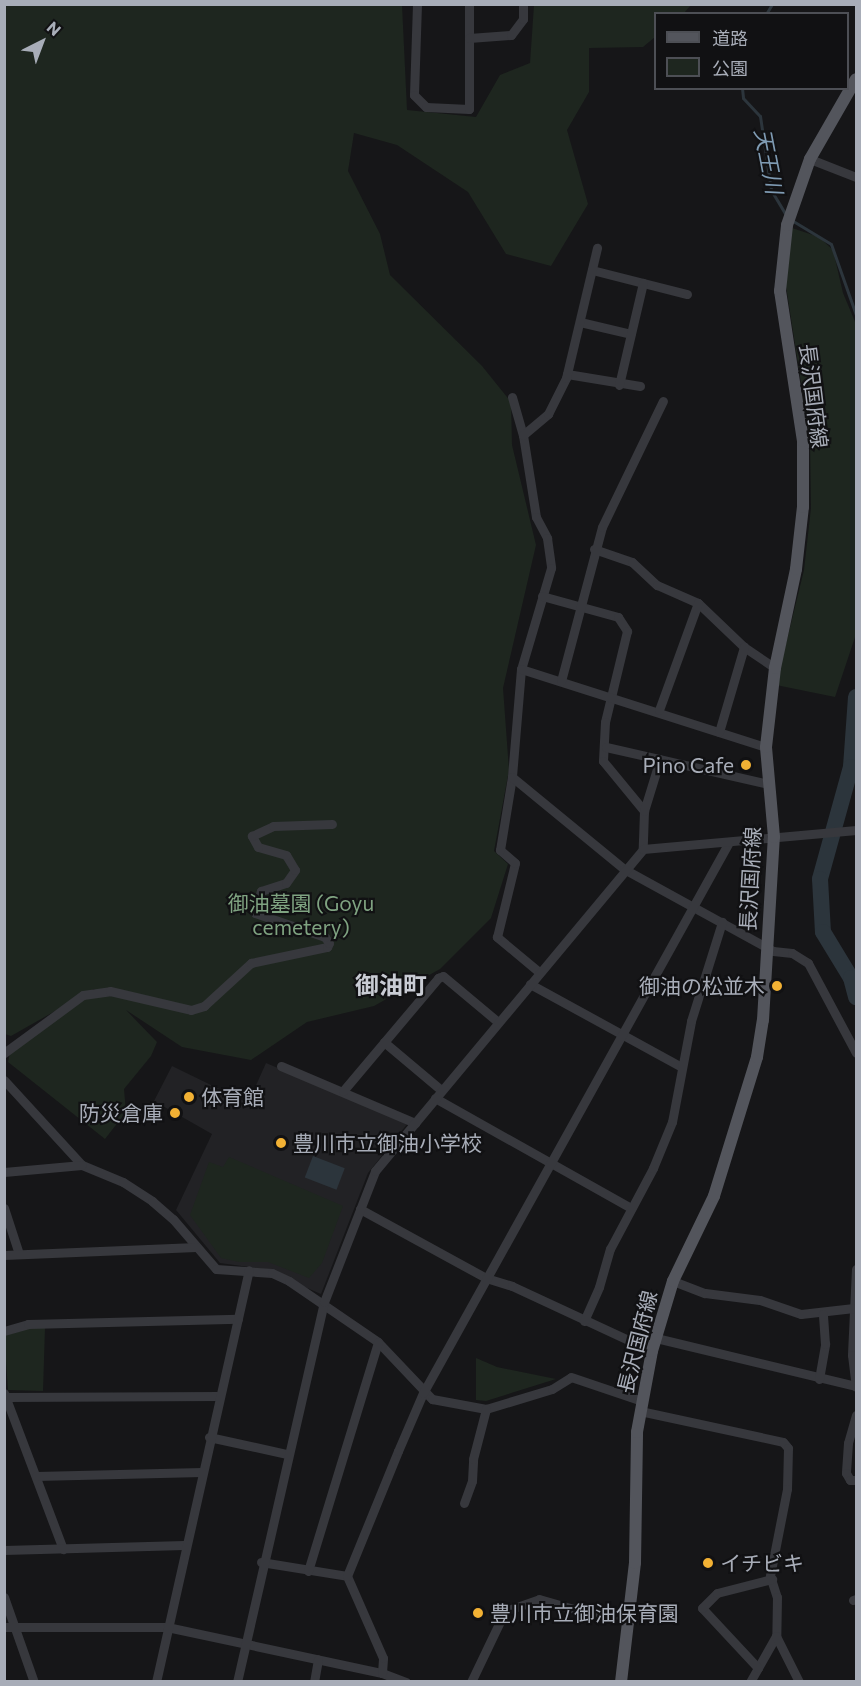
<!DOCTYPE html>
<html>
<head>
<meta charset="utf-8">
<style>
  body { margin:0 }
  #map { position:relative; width:861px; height:1686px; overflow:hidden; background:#161618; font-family:Commissioner,"Noto Sans JP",sans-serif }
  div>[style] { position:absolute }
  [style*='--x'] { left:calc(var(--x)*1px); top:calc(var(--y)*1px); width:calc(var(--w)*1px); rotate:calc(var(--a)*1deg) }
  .built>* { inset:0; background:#222225 }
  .green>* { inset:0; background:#1e261f }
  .water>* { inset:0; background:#2c353c; transform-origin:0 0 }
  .stream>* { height:3px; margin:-1.5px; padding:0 1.5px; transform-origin:1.5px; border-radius:1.5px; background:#2c353c }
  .river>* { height:16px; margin:-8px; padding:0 8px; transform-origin:8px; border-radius:8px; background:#2c353c }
  .minor>* { height:9px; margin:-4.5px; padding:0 4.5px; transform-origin:4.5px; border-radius:4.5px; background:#37383d }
  .major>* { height:12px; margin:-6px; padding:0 6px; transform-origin:6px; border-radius:6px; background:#53555c }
  .dots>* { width:16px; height:16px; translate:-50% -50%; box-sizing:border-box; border:3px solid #111113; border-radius:50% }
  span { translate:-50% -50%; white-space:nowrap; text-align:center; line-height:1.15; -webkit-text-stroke:4.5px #111113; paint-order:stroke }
  .street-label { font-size:21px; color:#a8adb8 }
  .poi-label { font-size:21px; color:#a8adb8 }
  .right { translate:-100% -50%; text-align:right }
  .left { translate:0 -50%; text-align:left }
  .park-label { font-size:21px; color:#7fa381 }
  .water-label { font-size:22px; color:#7f9bb3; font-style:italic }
  .quarter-label { font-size:24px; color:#c9ccd4; font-weight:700 }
  .frame { position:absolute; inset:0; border:6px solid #a8adb8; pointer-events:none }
  .legend { position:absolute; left:654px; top:12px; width:195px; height:78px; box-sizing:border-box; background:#111113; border:2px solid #4d4f55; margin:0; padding:8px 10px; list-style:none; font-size:18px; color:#a8adb8 }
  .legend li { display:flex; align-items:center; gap:12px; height:30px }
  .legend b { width:30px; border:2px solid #4d4f55 }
  .north { position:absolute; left:12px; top:12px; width:60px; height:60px; -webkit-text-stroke:4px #111113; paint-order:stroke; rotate:42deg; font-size:16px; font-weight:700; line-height:24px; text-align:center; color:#a8adb8 }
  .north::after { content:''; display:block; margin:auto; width:21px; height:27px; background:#a8adb8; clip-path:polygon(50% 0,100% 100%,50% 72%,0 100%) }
</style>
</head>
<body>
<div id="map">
  <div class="built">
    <i style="clip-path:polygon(266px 1063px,408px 1123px,368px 1173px,321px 1294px,263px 1269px,220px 1263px,176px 1210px,212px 1134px,154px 1101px,172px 1066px,248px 1103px)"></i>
  </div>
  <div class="green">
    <i style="clip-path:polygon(4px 5px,402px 5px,407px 110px,476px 117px,500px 75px,530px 63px,534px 5px,691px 5px,684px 13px,656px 14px,655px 37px,643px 47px,589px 48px,589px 92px,567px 130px,588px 204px,551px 266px,506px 254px,468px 192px,397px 145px,354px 133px,348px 171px,380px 234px,390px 275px,482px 366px,511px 402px,512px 445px,536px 545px,503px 688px,509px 770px,494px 851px,508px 864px,491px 918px,440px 969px,374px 1006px,307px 1022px,251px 1060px,182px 1047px,126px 1010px,157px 1042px,151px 1056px,124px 1089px,126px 1112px,105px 1139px,8px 1062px,10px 1053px,87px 997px,103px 994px,94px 989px,11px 1036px,5px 1034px)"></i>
    <i style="clip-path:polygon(792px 228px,819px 237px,833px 250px,843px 293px,856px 324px,856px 634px,835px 697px,776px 685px,804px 570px,811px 508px,810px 441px,786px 286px)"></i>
    <i style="clip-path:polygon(229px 1157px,343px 1206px,322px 1263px,309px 1278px,268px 1262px,239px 1262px,221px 1258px,190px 1215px,209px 1162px,223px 1167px)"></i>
    <i style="clip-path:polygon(28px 1327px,45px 1327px,43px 1391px,8px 1390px,4px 1334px)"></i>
    <i style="clip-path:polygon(476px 1358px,497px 1367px,556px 1379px,486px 1401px,476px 1400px)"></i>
  </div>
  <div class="water">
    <i style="left:313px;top:1156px;width:34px;height:23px;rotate:21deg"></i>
  </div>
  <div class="stream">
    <i style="--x:766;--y:14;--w:12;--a:-59"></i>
    <i style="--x:742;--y:88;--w:10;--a:84"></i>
    <i style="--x:743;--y:98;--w:25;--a:47"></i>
    <i style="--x:760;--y:116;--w:75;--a:81.5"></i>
    <i style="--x:771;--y:190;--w:29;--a:59"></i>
    <i style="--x:793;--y:221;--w:44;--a:31.2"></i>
    <i style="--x:831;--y:244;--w:75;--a:70.6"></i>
  </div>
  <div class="river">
    <i style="--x:856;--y:697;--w:70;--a:94.1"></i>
    <i style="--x:851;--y:767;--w:116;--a:105.5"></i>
    <i style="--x:820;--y:879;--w:53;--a:86.8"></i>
    <i style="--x:823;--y:932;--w:54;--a:58.7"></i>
    <i style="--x:851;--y:978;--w:20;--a:75"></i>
  </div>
  <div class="minor">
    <i style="--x:417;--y:4;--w:91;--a:91.9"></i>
    <i style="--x:414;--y:95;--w:17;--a:45"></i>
    <i style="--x:426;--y:107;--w:43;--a:2.7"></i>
    <i style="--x:469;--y:109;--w:105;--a:-90"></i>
    <i style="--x:469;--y:38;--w:42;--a:-4.1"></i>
    <i style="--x:511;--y:35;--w:20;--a:-53"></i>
    <i style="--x:523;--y:19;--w:15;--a:-90"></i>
    <i style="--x:810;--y:159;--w:49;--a:21.4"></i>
    <i style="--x:592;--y:270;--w:98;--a:14.2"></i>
    <i style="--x:580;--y:322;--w:52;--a:13.2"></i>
    <i style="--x:567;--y:374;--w:74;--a:9.3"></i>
    <i style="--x:619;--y:385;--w:105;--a:-76.8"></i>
    <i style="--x:512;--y:397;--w:40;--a:74"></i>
    <i style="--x:523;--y:435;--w:83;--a:81"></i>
    <i style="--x:536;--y:517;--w:24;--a:62"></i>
    <i style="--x:547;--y:538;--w:30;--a:82"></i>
    <i style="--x:551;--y:568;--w:105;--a:106.5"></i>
    <i style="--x:521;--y:669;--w:108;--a:94.8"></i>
    <i style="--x:523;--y:435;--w:33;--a:-40"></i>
    <i style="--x:548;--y:414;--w:40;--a:-63.4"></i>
    <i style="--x:566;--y:378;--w:134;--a:-76.6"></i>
    <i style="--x:594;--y:549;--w:40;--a:18.9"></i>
    <i style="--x:632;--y:562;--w:34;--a:43"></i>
    <i style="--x:657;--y:585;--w:45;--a:23.7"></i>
    <i style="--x:698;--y:603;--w:64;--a:43.7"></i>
    <i style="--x:744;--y:647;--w:37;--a:34"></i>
    <i style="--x:542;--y:596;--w:79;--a:15.4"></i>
    <i style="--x:618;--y:617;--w:17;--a:57"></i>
    <i style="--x:627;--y:631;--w:94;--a:103.6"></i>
    <i style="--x:605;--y:722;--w:39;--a:93"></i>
    <i style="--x:603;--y:761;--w:65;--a:50.6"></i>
    <i style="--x:644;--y:811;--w:38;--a:92"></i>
    <i style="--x:521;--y:669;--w:257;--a:17.7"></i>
    <i style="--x:561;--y:681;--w:159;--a:-75.1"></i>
    <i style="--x:602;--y:527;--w:140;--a:-64.2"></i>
    <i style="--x:659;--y:710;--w:114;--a:-70"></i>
    <i style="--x:719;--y:732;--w:89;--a:-73.6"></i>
    <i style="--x:606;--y:747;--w:167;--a:12.8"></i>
    <i style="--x:644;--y:811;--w:54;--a:-72.9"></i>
    <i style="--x:539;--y:972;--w:55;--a:-140.2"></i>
    <i style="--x:497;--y:937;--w:76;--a:-76.3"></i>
    <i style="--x:515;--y:863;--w:20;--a:-139"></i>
    <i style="--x:500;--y:850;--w:74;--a:-80.7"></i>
    <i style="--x:512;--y:777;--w:145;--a:39.4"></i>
    <i style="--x:624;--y:869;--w:170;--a:28.8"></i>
    <i style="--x:773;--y:951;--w:19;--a:6"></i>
    <i style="--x:792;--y:953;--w:19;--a:32"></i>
    <i style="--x:808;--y:963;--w:102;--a:61.9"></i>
    <i style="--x:530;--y:984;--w:171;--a:28.7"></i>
    <i style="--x:384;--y:1042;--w:75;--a:40.1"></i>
    <i style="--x:4;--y:1053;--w:98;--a:-36.3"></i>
    <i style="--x:83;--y:995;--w:27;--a:-8"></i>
    <i style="--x:110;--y:991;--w:83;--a:13.2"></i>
    <i style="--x:191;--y:1010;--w:14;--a:-17"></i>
    <i style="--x:204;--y:1006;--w:64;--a:-42.5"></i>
    <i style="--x:251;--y:963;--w:78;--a:-11.9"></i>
    <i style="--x:327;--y:947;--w:4;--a:-63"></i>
    <i style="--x:329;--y:943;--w:7;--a:-124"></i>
    <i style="--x:325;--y:937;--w:74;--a:-161.1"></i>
    <i style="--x:255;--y:913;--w:23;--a:-75"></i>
    <i style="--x:261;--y:891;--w:26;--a:-18"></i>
    <i style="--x:286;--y:883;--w:16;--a:-55"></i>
    <i style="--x:295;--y:870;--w:17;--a:-121"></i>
    <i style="--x:286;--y:855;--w:29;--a:-164"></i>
    <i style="--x:258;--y:847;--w:13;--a:-119"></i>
    <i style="--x:252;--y:836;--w:23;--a:-25"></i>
    <i style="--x:273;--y:826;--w:59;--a:-1.9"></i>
    <i style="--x:281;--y:1066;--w:146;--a:23"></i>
    <i style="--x:4;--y:1080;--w:115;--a:47.5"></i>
    <i style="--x:82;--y:1165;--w:44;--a:22.5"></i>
    <i style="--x:123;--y:1182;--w:35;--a:33"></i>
    <i style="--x:152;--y:1201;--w:28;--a:41"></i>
    <i style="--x:173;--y:1219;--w:66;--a:49.3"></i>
    <i style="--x:216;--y:1269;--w:56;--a:4.1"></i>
    <i style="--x:272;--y:1273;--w:19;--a:25"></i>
    <i style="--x:289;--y:1281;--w:108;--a:34.4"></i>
    <i style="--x:378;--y:1342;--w:79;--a:46.5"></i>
    <i style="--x:432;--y:1399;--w:55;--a:10.5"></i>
    <i style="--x:486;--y:1409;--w:69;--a:-16.9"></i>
    <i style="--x:552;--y:1389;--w:22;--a:-32"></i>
    <i style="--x:571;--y:1377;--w:75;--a:18.7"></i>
    <i style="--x:343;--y:1091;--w:148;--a:-49.9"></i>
    <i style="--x:438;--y:978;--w:5;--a:-22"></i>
    <i style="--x:443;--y:976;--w:72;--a:39.9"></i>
    <i style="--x:435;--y:1098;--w:225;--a:29.3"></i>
    <i style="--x:4;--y:1172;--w:78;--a:-5.1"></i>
    <i style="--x:4;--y:1208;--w:48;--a:71.9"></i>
    <i style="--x:360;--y:1209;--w:144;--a:28.7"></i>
    <i style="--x:486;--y:1278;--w:27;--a:17"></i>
    <i style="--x:512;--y:1286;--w:154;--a:24.9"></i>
    <i style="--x:4;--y:1255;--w:192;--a:-2.4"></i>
    <i style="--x:856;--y:1269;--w:86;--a:92.7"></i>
    <i style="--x:852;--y:1355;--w:32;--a:83"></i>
    <i style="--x:673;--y:1281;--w:34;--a:21"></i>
    <i style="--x:705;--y:1293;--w:55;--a:7.3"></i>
    <i style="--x:760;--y:1300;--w:43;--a:18.9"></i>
    <i style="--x:801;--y:1314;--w:53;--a:-6.5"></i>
    <i style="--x:584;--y:1321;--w:37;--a:-66"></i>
    <i style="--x:599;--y:1287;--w:40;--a:-74"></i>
    <i style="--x:610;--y:1249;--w:92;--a:-62"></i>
    <i style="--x:653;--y:1168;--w:50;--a:-67.6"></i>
    <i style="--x:672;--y:1122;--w:103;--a:-79.3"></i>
    <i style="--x:691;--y:1021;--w:104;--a:-72.6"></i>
    <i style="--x:4;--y:1331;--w:25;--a:-16"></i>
    <i style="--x:28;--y:1324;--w:210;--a:-1.4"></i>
    <i style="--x:656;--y:1338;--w:206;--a:13.5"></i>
    <i style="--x:819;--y:1379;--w:36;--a:-80"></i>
    <i style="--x:825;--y:1344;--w:30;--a:-94"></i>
    <i style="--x:4;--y:1393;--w:167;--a:69.3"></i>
    <i style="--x:6;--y:1397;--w:213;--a:-0.3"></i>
    <i style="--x:640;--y:1411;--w:146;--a:12.2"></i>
    <i style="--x:783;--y:1442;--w:8;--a:50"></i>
    <i style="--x:788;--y:1448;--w:41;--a:91.4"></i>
    <i style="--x:787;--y:1489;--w:89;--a:101.1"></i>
    <i style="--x:770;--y:1576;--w:22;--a:72"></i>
    <i style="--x:777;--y:1597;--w:39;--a:91"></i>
    <i style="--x:776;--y:1636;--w:53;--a:119.5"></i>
    <i style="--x:856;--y:1415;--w:29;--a:106"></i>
    <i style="--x:848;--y:1443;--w:30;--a:94"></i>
    <i style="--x:846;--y:1473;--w:8;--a:60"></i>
    <i style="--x:850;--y:1480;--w:6;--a:0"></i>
    <i style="--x:209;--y:1437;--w:80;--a:12.3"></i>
    <i style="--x:36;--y:1476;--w:166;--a:-1.4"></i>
    <i style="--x:464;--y:1503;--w:23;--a:-70"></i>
    <i style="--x:472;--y:1481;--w:22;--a:-87"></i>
    <i style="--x:473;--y:1459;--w:52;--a:-75.4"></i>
    <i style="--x:4;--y:1550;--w:180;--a:-1.6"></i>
    <i style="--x:261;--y:1562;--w:87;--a:9.2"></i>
    <i style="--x:308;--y:1571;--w:239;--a:-73"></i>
    <i style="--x:4;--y:1597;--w:90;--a:70.6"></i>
    <i style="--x:853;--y:1600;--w:3;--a:-18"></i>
    <i style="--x:4;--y:1627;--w:163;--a:0"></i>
    <i style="--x:167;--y:1627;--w:220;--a:12.1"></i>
    <i style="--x:382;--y:1673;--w:26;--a:21"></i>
    <i style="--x:776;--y:1636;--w:51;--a:63.4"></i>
    <i style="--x:758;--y:1668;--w:82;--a:-133"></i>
    <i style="--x:702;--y:1608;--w:21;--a:-45"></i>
    <i style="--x:717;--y:1593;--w:57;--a:-14.3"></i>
    <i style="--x:382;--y:1673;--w:15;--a:-86"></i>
    <i style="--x:383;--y:1658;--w:90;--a:-113.7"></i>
    <i style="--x:347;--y:1576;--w:135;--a:-67.8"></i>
    <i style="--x:398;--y:1451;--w:63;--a:-66.7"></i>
    <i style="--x:423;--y:1393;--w:628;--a:-60.95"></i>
    <i style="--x:156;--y:1682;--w:422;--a:-77.3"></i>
    <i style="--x:237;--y:1682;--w:390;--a:-77.1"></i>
    <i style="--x:324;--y:1302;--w:141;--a:-68.7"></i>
    <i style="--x:375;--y:1171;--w:419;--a:-50.2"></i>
    <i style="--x:643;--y:849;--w:214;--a:-5.1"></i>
    <i style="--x:314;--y:1682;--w:23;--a:-80"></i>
    <i style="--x:471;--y:1682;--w:79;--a:-64.4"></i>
    <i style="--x:505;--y:1611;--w:36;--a:-19"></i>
    <i style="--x:539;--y:1599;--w:40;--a:16"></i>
    <i style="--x:577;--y:1610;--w:44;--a:6.5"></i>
    <i style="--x:621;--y:1615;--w:12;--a:-24"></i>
  </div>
  <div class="major">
    <i style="--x:621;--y:1682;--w:120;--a:-83.3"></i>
    <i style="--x:635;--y:1563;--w:131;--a:-89.1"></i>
    <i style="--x:637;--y:1432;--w:82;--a:-79.5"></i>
    <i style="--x:652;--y:1351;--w:73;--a:-73.3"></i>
    <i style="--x:673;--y:1281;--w:94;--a:-64.2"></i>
    <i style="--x:714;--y:1196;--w:145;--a:-72.8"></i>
    <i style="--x:757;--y:1057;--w:37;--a:-81"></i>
    <i style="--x:763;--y:1020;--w:183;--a:-86.6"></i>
    <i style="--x:774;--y:837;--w:90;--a:-95.1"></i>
    <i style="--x:766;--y:747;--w:80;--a:-83.5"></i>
    <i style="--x:775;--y:668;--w:101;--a:-78"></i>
    <i style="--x:796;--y:569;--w:62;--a:-83.6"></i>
    <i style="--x:803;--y:507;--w:66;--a:-90"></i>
    <i style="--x:803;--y:441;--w:152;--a:-98.7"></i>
    <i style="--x:780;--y:291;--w:66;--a:-83.9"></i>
    <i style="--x:787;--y:225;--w:70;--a:-70.8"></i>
    <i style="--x:810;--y:159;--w:92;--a:-60.1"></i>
  </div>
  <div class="dots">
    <i style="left:746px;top:765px;background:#f2b134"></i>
    <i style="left:777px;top:986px;background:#f2b134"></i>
    <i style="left:189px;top:1097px;background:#f2b134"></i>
    <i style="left:175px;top:1113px;background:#f2b134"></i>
    <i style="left:281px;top:1143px;background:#f2b134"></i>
    <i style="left:708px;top:1563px;background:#f2b134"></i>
    <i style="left:478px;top:1613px;background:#f2b134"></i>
  </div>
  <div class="street-label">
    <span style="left:814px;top:396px;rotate:83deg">長沢国府線</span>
    <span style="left:750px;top:879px;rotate:-87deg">長沢国府線</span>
    <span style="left:637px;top:1342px;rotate:-76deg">長沢国府線</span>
  </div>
  <div class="poi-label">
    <span class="right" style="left:734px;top:765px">Pino Cafe</span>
    <span class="right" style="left:765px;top:986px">御油の松並木</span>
    <span class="left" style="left:201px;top:1097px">体育館</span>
    <span class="right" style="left:163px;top:1113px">防災倉庫</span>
    <span class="left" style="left:293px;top:1143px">豊川市立御油小学校</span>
    <span class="left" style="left:720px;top:1563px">イチビキ</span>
    <span class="left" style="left:490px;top:1613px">豊川市立御油保育園</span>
  </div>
  <div class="park-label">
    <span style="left:301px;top:915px">御油墓園 (Goyu<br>cemetery)</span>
  </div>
  <div class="water-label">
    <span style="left:769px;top:161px;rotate:79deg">天王川</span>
  </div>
  <div class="quarter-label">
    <span style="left:391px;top:985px">御油町</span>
  </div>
  <div class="frame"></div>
  <ul class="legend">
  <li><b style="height:8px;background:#53555c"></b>道路</li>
  <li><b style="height:16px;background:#1e261f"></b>公園</li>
  </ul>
  <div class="north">N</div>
</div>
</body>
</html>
